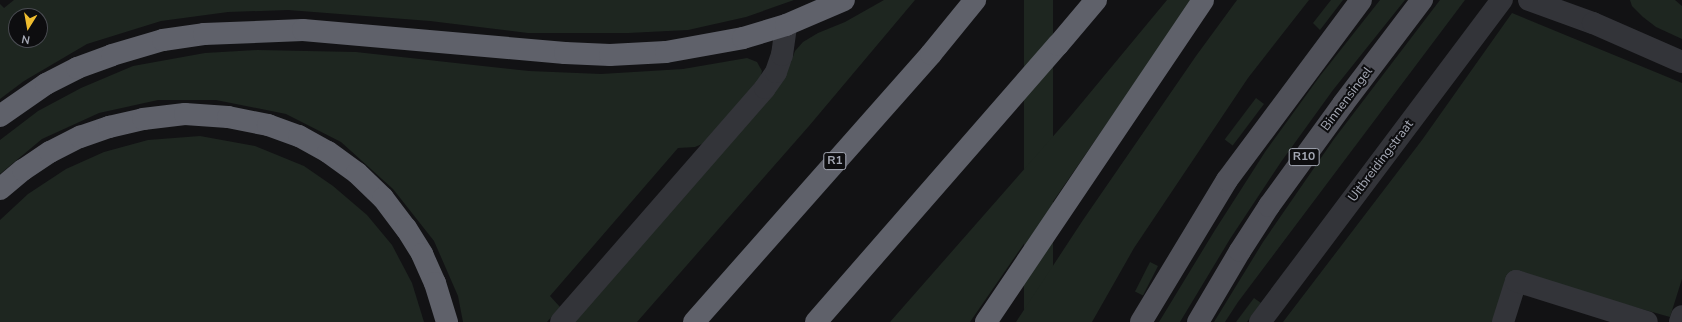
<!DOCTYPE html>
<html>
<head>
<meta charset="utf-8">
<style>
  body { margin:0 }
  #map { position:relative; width:1682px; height:322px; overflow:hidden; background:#121214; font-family:"Nunito Sans",sans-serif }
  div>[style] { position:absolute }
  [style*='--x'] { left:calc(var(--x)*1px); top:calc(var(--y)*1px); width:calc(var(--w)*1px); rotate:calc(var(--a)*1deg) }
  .green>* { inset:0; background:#1e2620; transform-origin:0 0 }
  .minor>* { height:22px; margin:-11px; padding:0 11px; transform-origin:11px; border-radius:11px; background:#333439 }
  .major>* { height:22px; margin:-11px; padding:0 11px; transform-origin:11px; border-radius:11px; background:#4f5058 }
  .highway>* { height:22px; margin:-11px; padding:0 11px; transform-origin:11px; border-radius:11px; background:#5f616a }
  span { translate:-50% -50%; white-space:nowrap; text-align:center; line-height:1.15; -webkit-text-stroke:4px #0d0d0f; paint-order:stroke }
  .shield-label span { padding:1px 3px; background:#0d0d0f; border:1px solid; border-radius:3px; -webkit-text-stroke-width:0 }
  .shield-label { font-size:12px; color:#a4a8b4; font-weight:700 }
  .street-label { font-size:13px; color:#a4a8b4 }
  .north { position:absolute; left:8px; top:8px; width:40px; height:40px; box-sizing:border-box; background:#0d0d0f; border:1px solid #494b51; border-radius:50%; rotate:191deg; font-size:11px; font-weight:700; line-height:16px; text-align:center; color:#a4a8b4 }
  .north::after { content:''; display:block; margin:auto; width:14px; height:18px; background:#efbd2f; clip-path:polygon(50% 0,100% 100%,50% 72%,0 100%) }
</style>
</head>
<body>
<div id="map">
  <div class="green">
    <i style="clip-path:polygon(evenodd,14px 0,794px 0,746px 17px,688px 30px,628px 33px,528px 33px,430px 21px,288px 10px,228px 12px,161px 21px,87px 44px,24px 81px,0 99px,0 4px,4px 8px,14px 0,16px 16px,40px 16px,40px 40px,16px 40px,16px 16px)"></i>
    <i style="clip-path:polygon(884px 0,915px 0,809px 126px,637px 322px,572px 322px,791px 62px,795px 51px,803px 42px,818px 33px,845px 22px)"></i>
    <i style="left:1024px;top:0;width:29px;height:426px"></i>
    <i style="clip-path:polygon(1167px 0,1192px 0,970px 322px,890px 322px,1070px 117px)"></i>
    <i style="clip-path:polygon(1237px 0,1309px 0,1248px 78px,1134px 248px,1092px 322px,1016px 322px,1083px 220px,1196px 56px)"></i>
    <i style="clip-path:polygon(1331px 0,1343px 0,1320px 30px,1313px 23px)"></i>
    <i style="clip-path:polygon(1380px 0,1405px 0,1333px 90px,1281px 162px,1230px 239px,1180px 322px,1159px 322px,1215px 230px,1265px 152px,1320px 76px)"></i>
    <i style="clip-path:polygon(1440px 0,1465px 0,1238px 302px,1225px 322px,1214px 322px,1263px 242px,1334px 139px)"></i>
    <i style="clip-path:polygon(1630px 0,1675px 0,1682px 6px,1682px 39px,1656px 27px,1643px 17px,1632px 6px)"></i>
    <i style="clip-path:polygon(1512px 13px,1682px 83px,1682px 279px,1670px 317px,1511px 272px,1494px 322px,1283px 322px,1422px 140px)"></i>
    <i style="clip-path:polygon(257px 50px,356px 52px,529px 71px,601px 74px,683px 69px,747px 58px,757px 62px,762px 71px,759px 82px,709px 141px,695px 147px,678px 148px,550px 296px,560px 307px,547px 322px,463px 322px,458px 296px,434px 241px,393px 189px,341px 142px,286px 114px,216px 100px,158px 100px,99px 113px,42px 139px,0 174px,0 140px,38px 111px,81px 88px,133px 66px,205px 53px)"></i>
    <i style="left:1256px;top:98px;width:10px;height:52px;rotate:37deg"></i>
    <i style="clip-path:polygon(200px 136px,255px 146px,304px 166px,333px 186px,367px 215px,392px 245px,412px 283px,424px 322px,0 322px,0 220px,28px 194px,66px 169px,104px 152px,148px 140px)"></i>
    <i style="left:1150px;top:262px;width:9px;height:33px;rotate:27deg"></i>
    <i style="clip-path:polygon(1254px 298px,1261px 303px,1247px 322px,1236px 322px)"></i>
  </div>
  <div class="minor">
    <i style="--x:1529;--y:0;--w:68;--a:19.8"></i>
    <i style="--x:1593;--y:23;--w:97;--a:23.7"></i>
    <i style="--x:561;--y:322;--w:310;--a:-48.9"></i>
    <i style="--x:765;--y:88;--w:19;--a:-55"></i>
    <i style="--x:776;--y:72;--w:18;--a:-71"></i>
    <i style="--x:782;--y:55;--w:30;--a:-82"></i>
    <i style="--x:1260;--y:322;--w:403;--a:-53.1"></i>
    <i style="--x:1503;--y:322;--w:43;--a:-72.4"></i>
    <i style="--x:1516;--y:281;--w:137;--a:17.4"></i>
    <i style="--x:1680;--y:322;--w:6;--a:-72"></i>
  </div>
  <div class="major">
    <i style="--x:1141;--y:322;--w:166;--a:-58.8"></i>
    <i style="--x:1227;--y:180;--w:224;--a:-53.3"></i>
    <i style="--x:1198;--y:322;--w:82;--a:-59.4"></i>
    <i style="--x:1240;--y:251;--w:54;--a:-57.2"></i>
    <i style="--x:1269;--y:206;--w:126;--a:-54"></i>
    <i style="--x:1343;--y:104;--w:131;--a:-52.8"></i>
  </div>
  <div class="highway">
    <i style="--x:0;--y:116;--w:56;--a:-34.8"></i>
    <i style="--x:46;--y:84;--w:35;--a:-27"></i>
    <i style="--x:77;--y:68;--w:37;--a:-20"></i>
    <i style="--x:112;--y:55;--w:53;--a:-16.4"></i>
    <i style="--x:163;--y:40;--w:41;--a:-8.3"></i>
    <i style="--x:204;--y:34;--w:99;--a:-2.3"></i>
    <i style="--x:303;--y:30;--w:263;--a:5"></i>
    <i style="--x:565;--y:53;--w:45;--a:2.5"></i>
    <i style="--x:610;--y:55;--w:56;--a:-3.1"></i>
    <i style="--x:666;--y:52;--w:78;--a:-10.3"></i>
    <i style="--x:743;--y:38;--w:45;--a:-16.8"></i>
    <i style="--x:786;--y:25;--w:63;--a:-23.3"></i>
    <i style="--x:0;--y:189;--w:30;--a:-40"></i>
    <i style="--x:23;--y:170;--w:32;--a:-34"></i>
    <i style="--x:50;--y:152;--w:34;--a:-27"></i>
    <i style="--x:80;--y:137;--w:31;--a:-19"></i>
    <i style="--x:109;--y:127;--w:35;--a:-13"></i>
    <i style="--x:143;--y:119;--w:42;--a:-6.8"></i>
    <i style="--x:185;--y:114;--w:43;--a:4"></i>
    <i style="--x:228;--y:117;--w:41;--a:11.3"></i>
    <i style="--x:268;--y:125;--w:33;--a:20"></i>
    <i style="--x:299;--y:136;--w:33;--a:29"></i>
    <i style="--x:328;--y:152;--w:36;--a:36"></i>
    <i style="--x:357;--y:173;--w:36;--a:44"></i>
    <i style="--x:383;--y:198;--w:38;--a:53"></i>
    <i style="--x:406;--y:228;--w:31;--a:58"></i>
    <i style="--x:422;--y:254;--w:32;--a:66"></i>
    <i style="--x:435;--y:283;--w:41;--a:72.9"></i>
    <i style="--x:694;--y:322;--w:358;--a:-48.5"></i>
    <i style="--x:931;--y:54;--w:70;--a:-50.8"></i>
    <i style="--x:816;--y:322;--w:368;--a:-48.9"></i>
    <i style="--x:1058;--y:45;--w:59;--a:-49.8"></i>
    <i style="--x:986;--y:322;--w:388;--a:-56"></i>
  </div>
  <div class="shield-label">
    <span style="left:1304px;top:157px">R10</span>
    <span style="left:835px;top:161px">R1</span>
  </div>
  <div class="street-label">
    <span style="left:1347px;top:99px;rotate:-53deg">Binnensingel</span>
    <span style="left:1381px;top:161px;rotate:-53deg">Uitbreidingstraat</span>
  </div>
  <div class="north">N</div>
</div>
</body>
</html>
